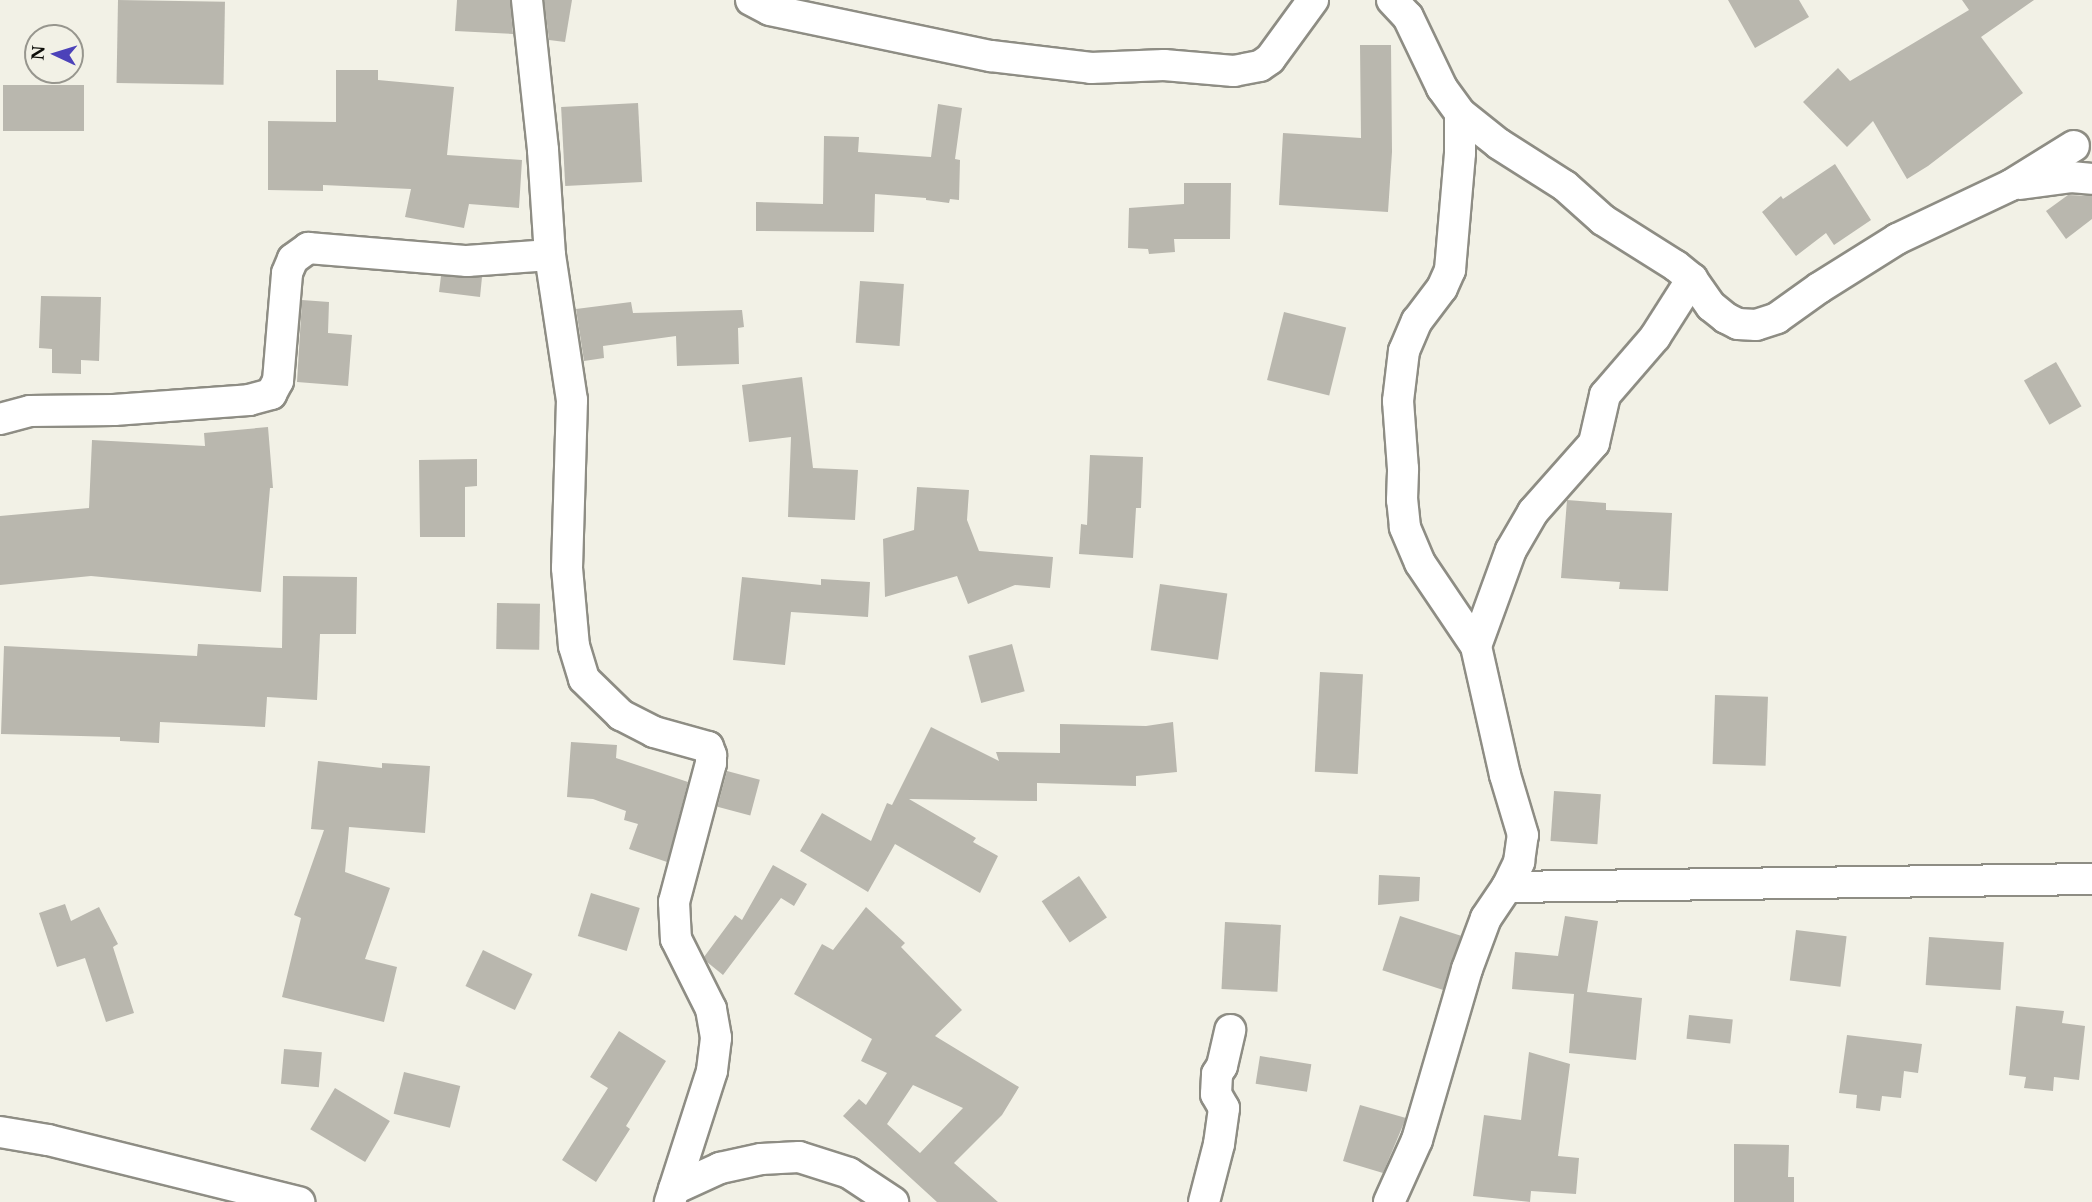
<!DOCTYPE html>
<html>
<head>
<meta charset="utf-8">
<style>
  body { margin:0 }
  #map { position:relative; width:2092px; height:1202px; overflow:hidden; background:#f2f1e6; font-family:"Libre Baskerville",serif }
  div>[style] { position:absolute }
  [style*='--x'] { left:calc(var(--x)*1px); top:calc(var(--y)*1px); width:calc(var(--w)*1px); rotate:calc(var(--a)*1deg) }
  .building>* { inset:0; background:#b9b7ae; transform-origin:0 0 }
  .roads { filter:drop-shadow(2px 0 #8e8d84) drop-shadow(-2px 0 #8e8d84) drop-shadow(0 2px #8e8d84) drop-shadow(0 -2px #8e8d84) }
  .minor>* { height:30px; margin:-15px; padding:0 15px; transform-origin:15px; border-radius:15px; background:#fff }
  span { translate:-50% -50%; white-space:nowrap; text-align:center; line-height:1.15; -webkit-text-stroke:5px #f2f1e6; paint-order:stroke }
  .north { position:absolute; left:24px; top:24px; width:60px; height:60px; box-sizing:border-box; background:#f2f1e6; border:2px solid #97968e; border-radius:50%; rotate:274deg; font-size:16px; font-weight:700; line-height:24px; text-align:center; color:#0e0e0a }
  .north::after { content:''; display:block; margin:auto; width:21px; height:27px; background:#4c42b9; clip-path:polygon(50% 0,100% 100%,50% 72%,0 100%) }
</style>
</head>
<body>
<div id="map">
  <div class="building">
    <i style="left:118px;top:0;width:107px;height:83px;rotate:1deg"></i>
    <i style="clip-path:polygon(457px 0,510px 0,513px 34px,455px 31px)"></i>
    <i style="clip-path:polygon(544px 0,572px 0,565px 42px,549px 40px)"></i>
    <i style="clip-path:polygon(1728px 0,1799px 0,1809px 17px,1755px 48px)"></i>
    <i style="clip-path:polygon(1962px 0,2034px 0,1981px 37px,2023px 93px,1928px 166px,1907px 179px,1873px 121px,1847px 147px,1803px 102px,1838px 68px,1850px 81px,1969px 10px)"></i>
    <i style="clip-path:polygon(1360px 45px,1391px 45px,1392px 152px,1388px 212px,1279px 205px,1283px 133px,1361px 138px)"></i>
    <i style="clip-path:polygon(336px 70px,378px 70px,378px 80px,454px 87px,447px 155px,522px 160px,519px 208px,469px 204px,464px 228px,405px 217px,411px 189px,323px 185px,323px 191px,268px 190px,268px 121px,336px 122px)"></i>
    <i style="left:3px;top:85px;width:81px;height:46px"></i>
    <i style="left:638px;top:103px;width:79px;height:77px;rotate:87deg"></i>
    <i style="clip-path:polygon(938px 104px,962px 108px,955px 159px,960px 160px,959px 200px,950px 199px,949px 203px,926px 200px,926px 198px,875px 194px,874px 232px,756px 231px,756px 202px,823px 204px,824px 136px,859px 137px,858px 152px,931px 157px)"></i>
    <i style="clip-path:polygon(1835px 164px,1871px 220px,1834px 245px,1826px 233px,1796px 256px,1762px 212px,1781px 196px,1783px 199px)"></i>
    <i style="clip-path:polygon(1184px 183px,1231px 183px,1230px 239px,1174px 239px,1175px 252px,1149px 254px,1148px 249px,1128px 248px,1129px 208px,1184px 204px)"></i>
    <i style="clip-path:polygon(2068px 195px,2092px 196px,2092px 219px,2066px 239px,2046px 211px)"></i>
    <i style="clip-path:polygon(441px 276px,482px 277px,480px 297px,439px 292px)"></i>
    <i style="left:860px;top:281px;width:44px;height:62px;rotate:4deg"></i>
    <i style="clip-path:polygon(41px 296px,101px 297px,99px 361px,81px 360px,81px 374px,52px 373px,52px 349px,39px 348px)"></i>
    <i style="clip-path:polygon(302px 300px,329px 302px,328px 333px,352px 335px,348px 386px,297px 382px)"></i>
    <i style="clip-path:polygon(631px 302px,633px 313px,742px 310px,744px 327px,738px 328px,739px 364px,677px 366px,676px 336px,603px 346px,604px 358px,584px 361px,576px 309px)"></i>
    <i style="left:1284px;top:312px;width:64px;height:70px;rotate:14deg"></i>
    <i style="left:2056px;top:362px;width:51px;height:37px;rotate:60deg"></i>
    <i style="clip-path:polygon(802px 377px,813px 468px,858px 470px,855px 520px,788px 517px,791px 437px,749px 442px,742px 385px)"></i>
    <i style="clip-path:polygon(268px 427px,273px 488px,270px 488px,261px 592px,91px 576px,0 585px,0 516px,89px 508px,92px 440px,205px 446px,204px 433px)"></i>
    <i style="clip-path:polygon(1090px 455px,1143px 457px,1141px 508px,1136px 508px,1133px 558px,1079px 554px,1081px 524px,1087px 525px)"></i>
    <i style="clip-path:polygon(477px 459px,477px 486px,465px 487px,465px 537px,420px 537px,419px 460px)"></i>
    <i style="clip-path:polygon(917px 487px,969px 490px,967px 520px,979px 551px,1053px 557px,1050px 588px,1015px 585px,968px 604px,957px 576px,885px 597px,883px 539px,914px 530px)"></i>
    <i style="clip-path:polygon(1567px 500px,1606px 503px,1606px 510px,1672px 513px,1668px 591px,1619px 589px,1620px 582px,1561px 578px)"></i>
    <i style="clip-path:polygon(283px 576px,357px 577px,356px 634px,320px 634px,317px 700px,267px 697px,265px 727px,160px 722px,159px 743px,120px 741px,120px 737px,1px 734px,4px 646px,197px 656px,198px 644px,282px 648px)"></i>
    <i style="clip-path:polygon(742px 577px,821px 585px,821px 579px,870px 582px,868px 617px,791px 612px,785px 665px,733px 660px)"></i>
    <i style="left:1160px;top:584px;width:68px;height:67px;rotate:8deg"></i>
    <i style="left:497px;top:603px;width:43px;height:46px;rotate:1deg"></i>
    <i style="left:1012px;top:644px;width:49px;height:45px;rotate:75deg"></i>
    <i style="left:1320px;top:672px;width:43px;height:100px;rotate:3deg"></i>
    <i style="left:1715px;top:695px;width:53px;height:69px;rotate:2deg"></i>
    <i style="clip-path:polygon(1173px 722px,1177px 772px,1136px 776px,1136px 786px,1037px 783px,1037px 801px,909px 799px,976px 838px,973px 842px,998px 856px,980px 893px,895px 844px,868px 892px,800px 851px,822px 813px,871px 841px,887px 803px,892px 805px,931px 727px,999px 761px,996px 752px,1060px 753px,1060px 724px,1146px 726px)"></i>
    <i style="clip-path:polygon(571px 742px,617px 745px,616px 758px,688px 782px,667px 862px,629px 849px,638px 824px,624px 820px,626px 811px,593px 799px,567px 797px)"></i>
    <i style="clip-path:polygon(318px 761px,382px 768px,382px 763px,430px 766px,425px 833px,349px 827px,345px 872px,390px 888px,365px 959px,397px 967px,384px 1022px,282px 997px,301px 918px,294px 915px,324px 830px,311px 829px)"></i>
    <i style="left:727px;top:771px;width:34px;height:37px;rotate:15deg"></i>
    <i style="left:1554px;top:791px;width:47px;height:50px;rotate:4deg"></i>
    <i style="clip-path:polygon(773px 865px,807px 884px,794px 906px,781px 898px,723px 975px,707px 962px,704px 957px,735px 915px,742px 920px)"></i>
    <i style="clip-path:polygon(1379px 875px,1420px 877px,1419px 901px,1378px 905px)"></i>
    <i style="left:1079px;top:876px;width:50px;height:45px;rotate:56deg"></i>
    <i style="left:591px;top:893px;width:51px;height:45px;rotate:17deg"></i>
    <i style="clip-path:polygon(65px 904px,71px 921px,99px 907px,118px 944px,113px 947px,134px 1013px,106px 1022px,85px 958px,57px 967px,39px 913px)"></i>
    <i style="clip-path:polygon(evenodd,866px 907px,905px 943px,901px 947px,962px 1010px,935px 1036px,1019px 1087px,1002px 1115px,954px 1163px,998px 1202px,937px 1202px,843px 1116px,859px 1099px,866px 1105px,887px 1073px,861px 1061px,872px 1039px,794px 994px,822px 944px,833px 950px,866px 907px,913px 1085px,963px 1108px,920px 1153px,887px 1124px,913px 1085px)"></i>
    <i style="left:1400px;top:916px;width:64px;height:57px;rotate:18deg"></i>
    <i style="clip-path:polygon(1565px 916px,1598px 921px,1587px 992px,1642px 998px,1636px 1060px,1569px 1053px,1574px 994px,1512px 989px,1515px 952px,1558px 956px)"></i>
    <i style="left:1225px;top:922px;width:56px;height:67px;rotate:3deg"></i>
    <i style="left:1796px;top:930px;width:51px;height:51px;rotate:7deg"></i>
    <i style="left:1929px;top:937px;width:75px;height:48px;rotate:4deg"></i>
    <i style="left:483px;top:950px;width:55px;height:40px;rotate:26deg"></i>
    <i style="clip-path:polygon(2016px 1006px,2064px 1011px,2062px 1023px,2085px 1026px,2079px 1080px,2054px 1077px,2053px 1091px,2024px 1088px,2026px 1077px,2009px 1075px)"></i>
    <i style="left:1689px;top:1015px;width:44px;height:24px;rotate:6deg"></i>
    <i style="clip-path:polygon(619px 1031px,666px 1061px,626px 1126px,630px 1129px,596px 1182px,562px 1160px,608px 1088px,590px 1077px)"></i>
    <i style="clip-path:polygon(1847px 1035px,1922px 1044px,1918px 1073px,1904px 1071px,1901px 1098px,1882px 1096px,1880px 1111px,1856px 1108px,1857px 1095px,1839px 1093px)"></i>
    <i style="left:284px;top:1049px;width:38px;height:35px;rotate:5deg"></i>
    <i style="clip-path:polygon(1529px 1052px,1570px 1064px,1558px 1156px,1579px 1158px,1576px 1194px,1531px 1191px,1530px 1202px,1473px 1196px,1484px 1115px,1521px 1120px)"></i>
    <i style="left:1260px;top:1056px;width:52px;height:28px;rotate:9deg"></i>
    <i style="left:404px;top:1072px;width:58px;height:43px;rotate:14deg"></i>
    <i style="left:335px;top:1088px;width:64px;height:48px;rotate:31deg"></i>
    <i style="clip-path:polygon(1360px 1105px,1406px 1118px,1383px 1173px,1343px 1161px)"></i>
    <i style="clip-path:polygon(1734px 1144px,1789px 1145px,1788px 1177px,1794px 1177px,1794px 1202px,1734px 1202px)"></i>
  </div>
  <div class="roads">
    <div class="minor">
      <i style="--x:527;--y:0;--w:151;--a:83.9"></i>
      <i style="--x:543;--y:150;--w:105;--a:86.2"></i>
      <i style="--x:550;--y:255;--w:147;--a:81.4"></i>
      <i style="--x:572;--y:400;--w:168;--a:91.7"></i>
      <i style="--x:567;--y:568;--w:78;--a:84.9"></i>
      <i style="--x:574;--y:646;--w:34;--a:73"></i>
      <i style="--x:584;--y:679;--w:52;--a:44.2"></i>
      <i style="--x:621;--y:715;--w:37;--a:27"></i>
      <i style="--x:654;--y:732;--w:56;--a:15.5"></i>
      <i style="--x:708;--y:747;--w:9;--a:69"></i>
      <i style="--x:711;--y:755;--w:8;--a:90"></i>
      <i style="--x:711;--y:763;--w:144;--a:104.9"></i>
      <i style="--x:674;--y:902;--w:37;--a:87"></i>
      <i style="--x:676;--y:939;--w:78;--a:63.4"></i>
      <i style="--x:711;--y:1009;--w:29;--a:80"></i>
      <i style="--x:716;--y:1038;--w:33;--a:97"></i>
      <i style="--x:712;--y:1071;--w:138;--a:107.8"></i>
      <i style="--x:751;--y:0;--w:21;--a:28"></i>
      <i style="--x:770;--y:10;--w:226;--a:11.8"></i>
      <i style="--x:991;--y:56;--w:101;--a:6.8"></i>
      <i style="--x:1091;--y:68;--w:73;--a:-2.4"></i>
      <i style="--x:1164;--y:65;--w:70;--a:4.9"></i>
      <i style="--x:1234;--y:71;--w:26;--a:-11"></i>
      <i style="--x:1260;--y:66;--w:12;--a:-35"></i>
      <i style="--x:1270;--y:59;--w:73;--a:-53.9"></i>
      <i style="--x:1392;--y:0;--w:23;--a:47"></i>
      <i style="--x:1408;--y:17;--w:79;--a:64.4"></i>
      <i style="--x:1442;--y:88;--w:31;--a:54"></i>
      <i style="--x:1460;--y:113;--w:50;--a:38.5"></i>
      <i style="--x:1499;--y:144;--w:78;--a:32.5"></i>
      <i style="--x:1565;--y:186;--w:51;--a:41.8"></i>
      <i style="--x:1603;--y:220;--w:86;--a:32.2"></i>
      <i style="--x:1676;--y:266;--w:21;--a:39"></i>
      <i style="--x:1692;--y:279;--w:33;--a:55"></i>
      <i style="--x:1711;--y:306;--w:19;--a:39"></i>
      <i style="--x:1726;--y:318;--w:13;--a:27"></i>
      <i style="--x:1738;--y:324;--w:18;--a:3"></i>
      <i style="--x:1756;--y:325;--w:22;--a:-18"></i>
      <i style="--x:1777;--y:318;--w:52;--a:-35.5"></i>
      <i style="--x:1819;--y:288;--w:92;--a:-32.1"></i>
      <i style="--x:1897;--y:239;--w:126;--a:-25.3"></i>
      <i style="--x:2011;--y:185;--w:74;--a:-31.8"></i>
      <i style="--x:2020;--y:184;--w:51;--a:-7.8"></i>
      <i style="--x:2071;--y:177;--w:21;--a:5"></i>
      <i style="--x:0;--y:419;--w:31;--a:-15"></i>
      <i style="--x:30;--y:411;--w:84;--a:-0.7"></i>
      <i style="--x:114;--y:410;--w:135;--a:-4.2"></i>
      <i style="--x:249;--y:400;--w:23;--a:-15"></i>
      <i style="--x:271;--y:394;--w:15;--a:-62"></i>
      <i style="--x:278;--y:381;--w:108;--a:-85.2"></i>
      <i style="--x:287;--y:273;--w:15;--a:-67"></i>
      <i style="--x:293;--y:259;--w:19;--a:-36"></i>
      <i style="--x:308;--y:248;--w:160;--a:4.7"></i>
      <i style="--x:467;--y:261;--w:83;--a:-4.1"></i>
      <i style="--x:1476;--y:646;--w:102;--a:-70"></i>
      <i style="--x:1511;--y:550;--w:44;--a:-59.9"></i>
      <i style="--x:1533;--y:512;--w:92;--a:-48.5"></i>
      <i style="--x:1594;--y:443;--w:49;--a:-77.1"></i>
      <i style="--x:1605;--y:395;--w:77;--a:-49.2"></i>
      <i style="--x:1655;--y:337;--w:69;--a:-57.5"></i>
      <i style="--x:1507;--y:887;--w:585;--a:-0.78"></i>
      <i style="--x:0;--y:1132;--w:49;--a:9.5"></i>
      <i style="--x:48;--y:1140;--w:259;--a:13.9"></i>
      <i style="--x:674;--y:1189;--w:51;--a:-24.5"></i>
      <i style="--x:720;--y:1168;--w:42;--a:-12.4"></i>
      <i style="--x:761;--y:1159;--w:38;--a:-3"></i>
      <i style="--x:799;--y:1157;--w:52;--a:17.7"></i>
      <i style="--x:849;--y:1173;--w:53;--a:33.4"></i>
      <i style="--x:1204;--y:1202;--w:60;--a:-75.5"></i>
      <i style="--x:1219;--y:1144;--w:36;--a:-82"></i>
      <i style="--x:1224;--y:1108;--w:16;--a:-120"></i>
      <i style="--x:1216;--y:1094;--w:20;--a:-87"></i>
      <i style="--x:1217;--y:1074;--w:9;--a:-58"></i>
      <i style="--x:1222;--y:1066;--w:37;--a:-77"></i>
      <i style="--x:1389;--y:1202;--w:68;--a:-65.7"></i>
      <i style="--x:1417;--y:1140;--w:178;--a:-73.7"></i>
      <i style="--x:1467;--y:969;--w:54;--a:-69.6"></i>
      <i style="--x:1486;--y:918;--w:37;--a:-56"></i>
      <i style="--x:1507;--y:887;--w:28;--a:-64"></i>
      <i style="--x:1519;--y:862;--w:27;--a:-82"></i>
      <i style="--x:1523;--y:835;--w:63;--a:-106.7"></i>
      <i style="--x:1505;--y:775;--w:132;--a:-102.7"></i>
      <i style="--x:1476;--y:646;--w:100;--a:-124"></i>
      <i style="--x:1420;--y:563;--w:39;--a:-113"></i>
      <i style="--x:1405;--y:527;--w:27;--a:-96"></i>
      <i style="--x:1402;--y:500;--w:31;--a:-88"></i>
      <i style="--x:1403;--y:469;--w:68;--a:-94.2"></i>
      <i style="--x:1398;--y:401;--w:50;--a:-83.2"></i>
      <i style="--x:1404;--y:351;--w:33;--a:-67"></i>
      <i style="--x:1417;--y:321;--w:41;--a:-52.9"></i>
      <i style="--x:1442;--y:288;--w:20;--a:-66"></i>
      <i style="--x:1450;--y:270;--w:117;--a:-85.1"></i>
      <i style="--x:1460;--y:153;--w:40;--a:-90"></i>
    </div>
  </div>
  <div class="north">N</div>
</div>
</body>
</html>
